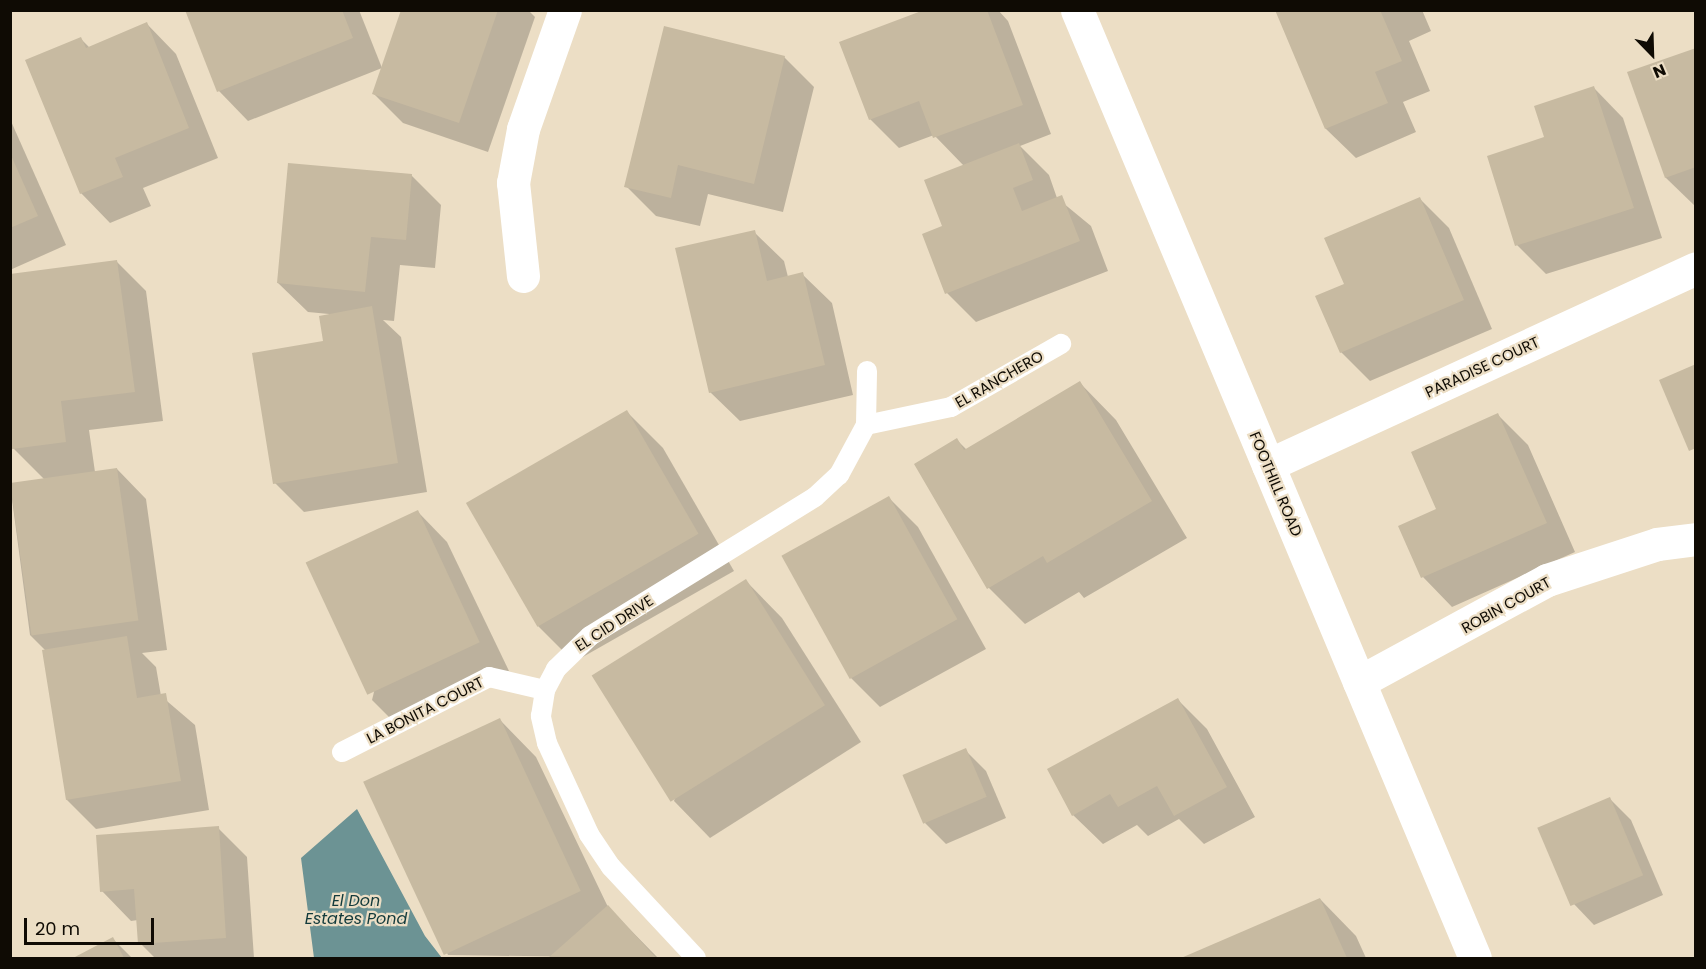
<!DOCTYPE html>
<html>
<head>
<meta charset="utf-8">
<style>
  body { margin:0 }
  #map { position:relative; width:1706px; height:969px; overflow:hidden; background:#ecdec5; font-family:Poppins,sans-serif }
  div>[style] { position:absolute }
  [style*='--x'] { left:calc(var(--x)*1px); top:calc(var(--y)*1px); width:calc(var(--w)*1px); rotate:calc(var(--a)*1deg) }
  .water>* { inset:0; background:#6c9394 }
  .shadow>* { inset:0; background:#0003 }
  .building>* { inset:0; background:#c7baa1; transform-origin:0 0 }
  .lane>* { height:20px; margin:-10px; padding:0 10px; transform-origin:10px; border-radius:10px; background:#fff }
  .street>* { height:33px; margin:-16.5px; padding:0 16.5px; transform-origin:16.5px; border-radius:16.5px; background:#fff }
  span { translate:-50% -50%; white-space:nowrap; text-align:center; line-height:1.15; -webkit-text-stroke:4.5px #ecdec5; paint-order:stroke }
  .street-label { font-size:15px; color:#0f0b04 }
  .water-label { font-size:16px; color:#123a3b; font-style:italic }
  .frame { position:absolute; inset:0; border:12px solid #0f0b04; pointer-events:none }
  .north { position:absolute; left:1622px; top:24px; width:60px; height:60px; -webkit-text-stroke:4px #ecdec5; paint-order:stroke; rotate:157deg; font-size:16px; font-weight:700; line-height:24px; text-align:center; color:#0f0b04 }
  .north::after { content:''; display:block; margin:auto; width:21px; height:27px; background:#0f0b04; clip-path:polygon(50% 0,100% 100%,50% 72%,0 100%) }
  .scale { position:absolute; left:24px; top:918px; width:130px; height:27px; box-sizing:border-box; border:3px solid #0f0b04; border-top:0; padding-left:8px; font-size:18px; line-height:21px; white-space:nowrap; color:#0f0b04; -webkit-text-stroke:4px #ecdec5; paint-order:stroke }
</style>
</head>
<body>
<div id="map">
  <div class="water">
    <i style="clip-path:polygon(357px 809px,425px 936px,442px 958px,314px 958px,301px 858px)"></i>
  </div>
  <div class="shadow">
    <i style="clip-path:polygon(187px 10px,359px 10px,382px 68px,248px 121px,219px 91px)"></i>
    <i style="clip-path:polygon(403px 10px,528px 10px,535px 17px,488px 152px,403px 123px,374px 94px)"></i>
    <i style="clip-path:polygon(928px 10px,998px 10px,1008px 21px,1051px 134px,1020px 146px,1049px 175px,1057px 198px,1091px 226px,1108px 271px,976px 322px,947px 293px,944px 227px,964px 166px,934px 135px,899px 148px,870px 119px)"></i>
    <i style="clip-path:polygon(1276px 10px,1422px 10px,1431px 31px,1409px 41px,1430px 91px,1403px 102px,1416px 132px,1356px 158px,1326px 129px)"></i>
    <i style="clip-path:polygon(147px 24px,176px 54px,218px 158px,143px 188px,151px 206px,110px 223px,81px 193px,81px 39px,90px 48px)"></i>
    <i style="clip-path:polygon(1696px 50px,1696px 207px,1666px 178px,1629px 73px)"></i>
    <i style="clip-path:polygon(784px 57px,814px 87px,783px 212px,708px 194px,700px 226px,656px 216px,626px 186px)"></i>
    <i style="clip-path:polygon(1594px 88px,1623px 118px,1662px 238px,1546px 274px,1517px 245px,1546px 138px)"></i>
    <i style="clip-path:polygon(10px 119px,66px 245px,10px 270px)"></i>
    <i style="clip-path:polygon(411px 175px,441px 205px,435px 268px,400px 265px,394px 321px,383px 320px,401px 337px,427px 492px,304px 512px,275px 483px,324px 343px,329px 314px,308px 312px,278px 283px)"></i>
    <i style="clip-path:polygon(1420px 199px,1449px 228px,1492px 329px,1370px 381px,1341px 352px,1345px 284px)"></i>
    <i style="clip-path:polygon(754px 232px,784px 261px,788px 277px,802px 274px,832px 303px,853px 395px,740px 421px,710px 392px)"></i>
    <i style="clip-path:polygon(117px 262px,146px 291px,163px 421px,89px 430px,95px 472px,117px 469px,146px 499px,167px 650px,142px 653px,156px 667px,161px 696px,195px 725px,209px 810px,96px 829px,67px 800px,46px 651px,30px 635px,10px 484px,44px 479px,13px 448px,10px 276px)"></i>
    <i style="clip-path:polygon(1080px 383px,1116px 420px,1187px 538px,1084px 598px,1079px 592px,1025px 624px,989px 588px,957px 440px,967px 450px)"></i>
    <i style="clip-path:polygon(626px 411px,663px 448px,734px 571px,574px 662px,538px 626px)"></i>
    <i style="clip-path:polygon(1498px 415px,1528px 445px,1575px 552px,1452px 607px,1423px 577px,1400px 526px,1437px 510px)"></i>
    <i style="clip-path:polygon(889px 498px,918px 527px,986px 649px,880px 707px,851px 678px)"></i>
    <i style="clip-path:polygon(418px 512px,447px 542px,509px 671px,402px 730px,372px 700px)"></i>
    <i style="clip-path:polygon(746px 581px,782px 618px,861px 742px,710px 838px,674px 801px)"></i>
    <i style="clip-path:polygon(1177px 699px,1207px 729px,1255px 817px,1204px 844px,1179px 819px,1148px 836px,1137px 825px,1103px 844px,1073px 815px)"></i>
    <i style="clip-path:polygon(500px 720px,536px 757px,608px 907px,658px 958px,448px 955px,366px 785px)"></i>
    <i style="clip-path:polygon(965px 750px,986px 771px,1006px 818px,946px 844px,925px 823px)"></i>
    <i style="clip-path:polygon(1610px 799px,1631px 820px,1663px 895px,1594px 925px,1574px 904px)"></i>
    <i style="clip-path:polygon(218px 828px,247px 857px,254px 958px,155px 958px,140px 943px,138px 920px,131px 921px,102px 891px)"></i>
    <i style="clip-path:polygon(1320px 899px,1356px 936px,1366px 958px,1185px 958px)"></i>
    <i style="clip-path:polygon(113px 939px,132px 958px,76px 958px)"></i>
  </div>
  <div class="building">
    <i style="clip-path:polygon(185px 10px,342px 10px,353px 38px,217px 92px)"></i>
    <i style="clip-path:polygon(401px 10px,498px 10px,459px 123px,372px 94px)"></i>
    <i style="clip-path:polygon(924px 10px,987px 10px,1023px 105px,933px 138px,919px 101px,869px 120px,839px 42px)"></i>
    <i style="clip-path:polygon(1275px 10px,1380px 10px,1402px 61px,1375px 72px,1388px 103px,1325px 129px)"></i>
    <i style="clip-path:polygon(147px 22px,189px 128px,115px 158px,123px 177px,80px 194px,25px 60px,81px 37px,86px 48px)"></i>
    <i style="clip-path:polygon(664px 26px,785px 56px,754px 184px,678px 165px,671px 198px,624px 187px)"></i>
    <i style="clip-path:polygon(1696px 48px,1696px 167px,1665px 178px,1627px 72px)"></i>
    <i style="clip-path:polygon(1594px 86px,1634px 208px,1515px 246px,1487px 156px,1544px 137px,1534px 106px)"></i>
    <i style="clip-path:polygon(1019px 143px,1033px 180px,1013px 188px,1022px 211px,1062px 195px,1080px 241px,945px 294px,922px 234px,942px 226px,924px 180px)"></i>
    <i style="clip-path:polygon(10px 153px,38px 216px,10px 228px)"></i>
    <i style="clip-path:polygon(288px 163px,412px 174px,406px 240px,371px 237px,365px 292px,277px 283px)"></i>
    <i style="clip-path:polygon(1420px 197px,1464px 300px,1340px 353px,1315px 296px,1344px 284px,1324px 238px)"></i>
    <i style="clip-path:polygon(755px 230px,767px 281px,803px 272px,825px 365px,709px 393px,675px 248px)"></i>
    <i style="clip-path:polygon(117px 260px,135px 392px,61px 401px,66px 442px,12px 449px,10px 274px)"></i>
    <i style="clip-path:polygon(372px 306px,398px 463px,273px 484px,252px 353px,323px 341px,319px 316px)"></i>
    <i style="clip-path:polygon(1696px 364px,1696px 448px,1689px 451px,1659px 380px)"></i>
    <i style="clip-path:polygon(1080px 381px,1152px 501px,1047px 563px,1043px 556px,987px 589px,914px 464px,957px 438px,964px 450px)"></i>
    <i style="left:627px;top:410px;width:143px;height:186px;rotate:60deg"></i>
    <i style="clip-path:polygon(1498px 413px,1547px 523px,1421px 578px,1398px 526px,1436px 509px,1411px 452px)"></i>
    <i style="left:117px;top:468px;width:154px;height:108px;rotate:82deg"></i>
    <i style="left:889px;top:496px;width:141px;height:123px;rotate:61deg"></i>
    <i style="left:418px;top:510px;width:146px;height:124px;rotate:65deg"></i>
    <i style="left:746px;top:579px;width:149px;height:182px;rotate:58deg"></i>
    <i style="clip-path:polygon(127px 636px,137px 698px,166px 693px,181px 781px,66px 800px,42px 650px)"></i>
    <i style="clip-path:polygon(1178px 698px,1227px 787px,1174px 816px,1157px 786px,1118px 807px,1110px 794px,1072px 816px,1047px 769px)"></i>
    <i style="left:500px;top:718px;width:191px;height:151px;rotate:65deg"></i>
    <i style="left:966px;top:748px;width:53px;height:69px;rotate:67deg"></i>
    <i style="left:1610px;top:797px;width:85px;height:79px;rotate:67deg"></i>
    <i style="clip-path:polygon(219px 826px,226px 938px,138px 944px,134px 889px,100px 892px,96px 835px)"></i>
    <i style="clip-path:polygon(1320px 898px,1347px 958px,1181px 958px)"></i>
    <i style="clip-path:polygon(608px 905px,656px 958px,548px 958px)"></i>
    <i style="clip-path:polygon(113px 937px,124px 958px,73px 958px)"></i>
  </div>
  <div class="lane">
    <i style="--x:866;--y:425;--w:87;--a:-12"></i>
    <i style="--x:951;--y:407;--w:127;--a:-29.8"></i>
    <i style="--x:342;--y:752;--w:165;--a:-27"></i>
    <i style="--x:489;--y:677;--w:57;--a:13.1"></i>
    <i style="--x:696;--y:958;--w:125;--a:-133"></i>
    <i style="--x:611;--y:867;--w:40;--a:-124"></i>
    <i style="--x:589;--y:834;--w:100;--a:-114.8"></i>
    <i style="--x:547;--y:743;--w:28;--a:-103"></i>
    <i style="--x:541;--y:716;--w:26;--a:-81"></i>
    <i style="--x:545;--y:690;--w:24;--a:-62"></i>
    <i style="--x:556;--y:669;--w:47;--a:-44.1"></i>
    <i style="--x:590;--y:636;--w:264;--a:-31.7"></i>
    <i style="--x:815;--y:497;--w:33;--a:-43"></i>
    <i style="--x:839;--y:475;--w:57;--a:-61.6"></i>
    <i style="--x:866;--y:425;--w:54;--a:-88.9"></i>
  </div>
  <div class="street">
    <i style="--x:1077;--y:10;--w:1028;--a:67.23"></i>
    <i style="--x:523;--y:276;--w:94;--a:-96.1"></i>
    <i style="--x:513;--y:183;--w:55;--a:-79.5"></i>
    <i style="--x:523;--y:129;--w:126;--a:-70.6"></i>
    <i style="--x:1268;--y:465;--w:471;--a:-24.7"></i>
    <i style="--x:1359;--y:682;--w:214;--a:-28.5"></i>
    <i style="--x:1547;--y:580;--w:116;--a:-18.1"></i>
    <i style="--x:1657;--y:544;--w:39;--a:-7"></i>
  </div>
  <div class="street-label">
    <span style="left:1482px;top:367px;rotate:-25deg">PARADISE COURT</span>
    <span style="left:999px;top:379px;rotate:-30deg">EL RANCHERO</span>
    <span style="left:1276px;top:484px;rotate:67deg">FOOTHILL ROAD</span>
    <span style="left:1506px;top:605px;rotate:-29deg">ROBIN COURT</span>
    <span style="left:614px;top:623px;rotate:-33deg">EL CID DRIVE</span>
    <span style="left:425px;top:710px;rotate:-27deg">LA BONITA COURT</span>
  </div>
  <div class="water-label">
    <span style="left:356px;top:910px">El Don<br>Estates Pond</span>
  </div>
  <div class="frame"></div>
  <div class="north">N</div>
  <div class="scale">20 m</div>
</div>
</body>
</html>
